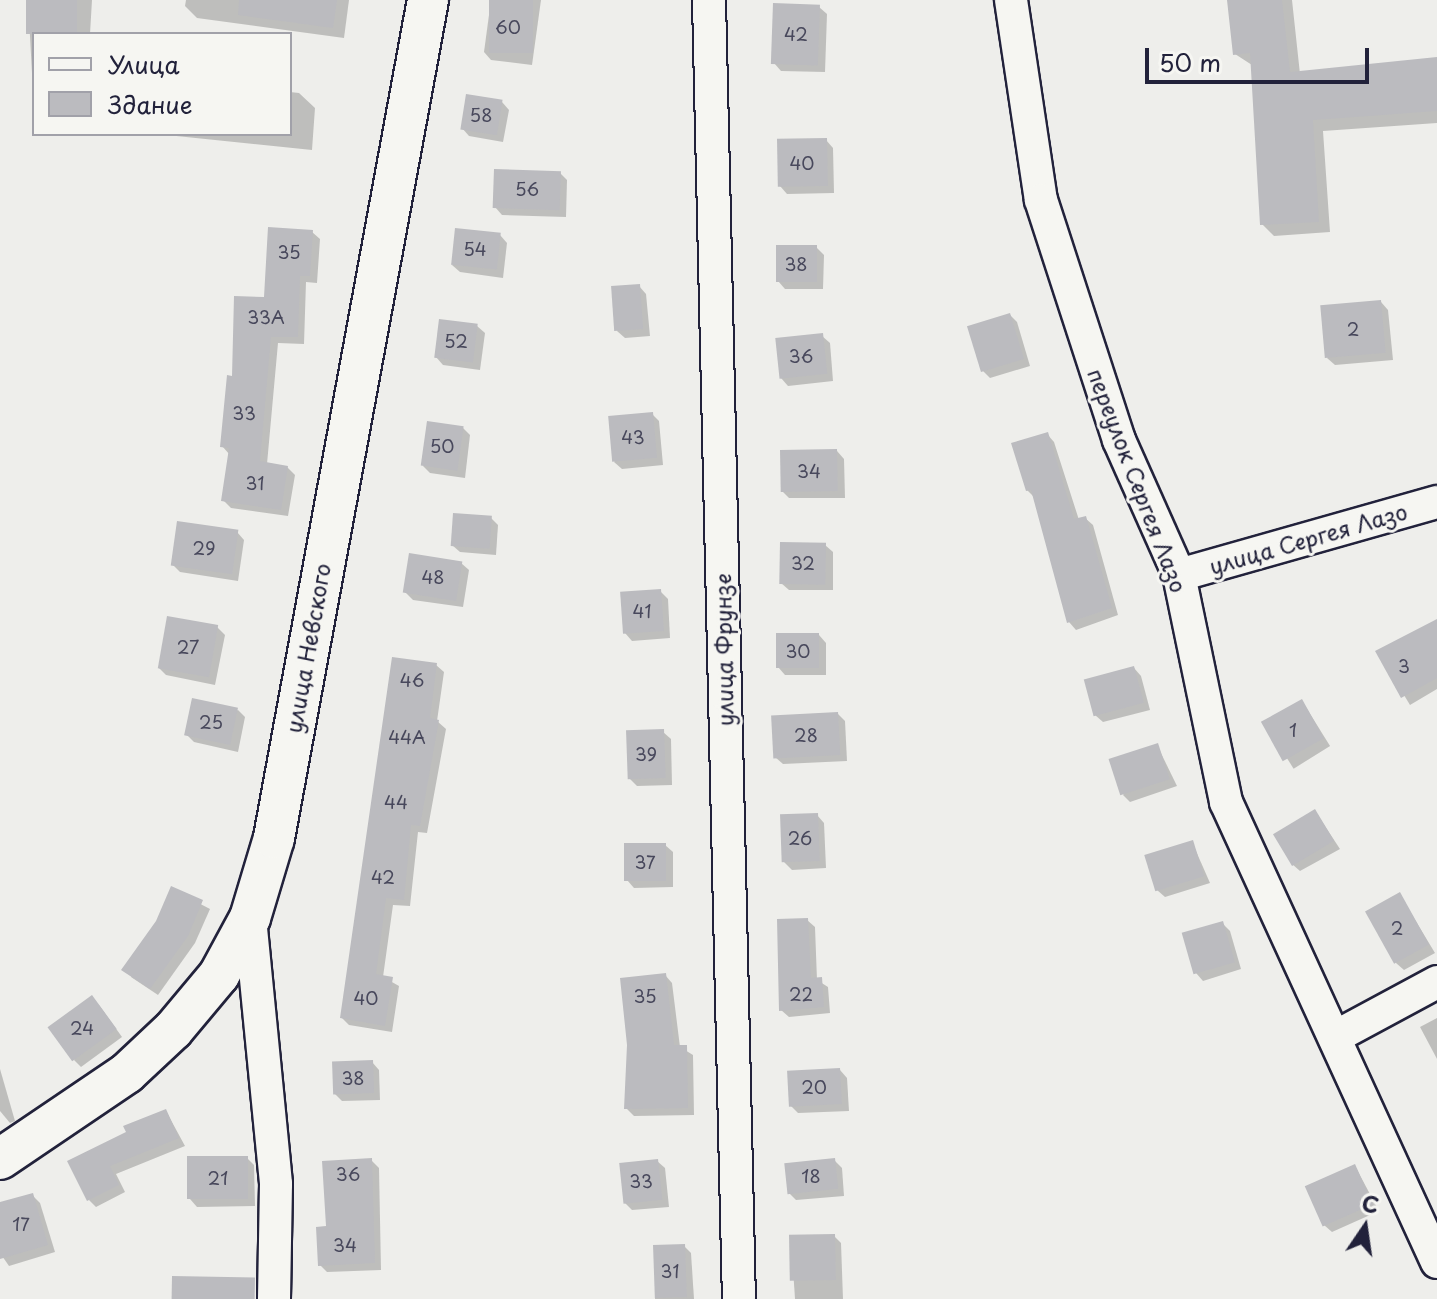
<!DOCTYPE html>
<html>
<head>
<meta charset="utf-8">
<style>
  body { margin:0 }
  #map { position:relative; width:1437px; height:1299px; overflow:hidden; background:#eeeeeb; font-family:"Playpen Sans",sans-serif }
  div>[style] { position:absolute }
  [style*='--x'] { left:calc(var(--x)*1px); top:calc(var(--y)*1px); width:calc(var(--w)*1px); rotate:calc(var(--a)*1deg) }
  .shadow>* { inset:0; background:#0003; transform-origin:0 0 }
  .building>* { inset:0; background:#bbbbbf; transform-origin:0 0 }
  .roads { filter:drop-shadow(2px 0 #22223b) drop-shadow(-2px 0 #22223b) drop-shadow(0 2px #22223b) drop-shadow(0 -2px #22223b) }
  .minor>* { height:32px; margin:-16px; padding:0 16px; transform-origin:16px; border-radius:16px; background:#f6f6f2 }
  .major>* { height:40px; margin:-20px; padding:0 20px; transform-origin:20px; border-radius:20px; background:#f6f6f2 }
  span { translate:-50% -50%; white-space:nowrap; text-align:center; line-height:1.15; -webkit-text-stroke:6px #f6f6f2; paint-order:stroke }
  .number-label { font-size:18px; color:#48485c }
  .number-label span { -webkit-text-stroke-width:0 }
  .street-label { font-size:22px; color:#22223b }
  .legend { position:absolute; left:32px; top:32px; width:260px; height:104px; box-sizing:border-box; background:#f6f6f2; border:2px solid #a1a1a9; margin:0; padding:10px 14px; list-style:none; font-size:24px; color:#22223b }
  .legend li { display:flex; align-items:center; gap:16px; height:40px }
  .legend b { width:40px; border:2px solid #a1a1a9 }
  .north { position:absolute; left:1325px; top:1187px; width:80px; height:80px; -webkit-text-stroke:6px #f6f6f2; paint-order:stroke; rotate:13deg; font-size:22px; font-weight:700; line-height:32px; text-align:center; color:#22223b }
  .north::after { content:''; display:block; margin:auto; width:28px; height:36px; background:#22223b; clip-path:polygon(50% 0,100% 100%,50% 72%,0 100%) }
  .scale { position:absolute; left:1145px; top:48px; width:224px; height:36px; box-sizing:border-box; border:4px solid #22223b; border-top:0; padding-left:10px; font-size:24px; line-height:28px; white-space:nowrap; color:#22223b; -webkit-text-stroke:6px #f6f6f2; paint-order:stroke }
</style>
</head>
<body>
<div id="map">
  <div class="shadow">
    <i style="clip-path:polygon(28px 0,92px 0,90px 34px,34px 34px,34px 110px)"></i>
    <i style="clip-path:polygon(186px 0,349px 0,344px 38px,197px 18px,185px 6px)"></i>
    <i style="clip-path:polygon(491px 0,541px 0,532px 65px,491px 60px,484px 52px)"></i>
    <i style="clip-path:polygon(1229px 0,1292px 0,1300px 74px,1437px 59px,1437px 123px,1323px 131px,1330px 232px,1274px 236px,1262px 224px,1252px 65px,1235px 54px)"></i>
    <i style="clip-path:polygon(819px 7px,827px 14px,825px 72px,781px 71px,774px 63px)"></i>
    <i style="clip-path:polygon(290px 92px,299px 93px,315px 108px,312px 150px,157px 134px,290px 134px)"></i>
    <i style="clip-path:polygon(502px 102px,509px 110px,503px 142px,469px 136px,462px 128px)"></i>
    <i style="clip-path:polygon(826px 140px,833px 148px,834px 193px,787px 194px,780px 186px)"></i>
    <i style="clip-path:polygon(560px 173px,567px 180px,566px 217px,502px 215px,495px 207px)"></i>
    <i style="clip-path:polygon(312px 232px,320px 239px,317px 283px,306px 282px,304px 344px,278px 343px,267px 464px,287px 467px,295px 475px,288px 516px,231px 508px,223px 500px,230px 455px,222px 446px,234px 378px,266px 299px)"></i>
    <i style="clip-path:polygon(500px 235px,507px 243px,503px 278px,460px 272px,452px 265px)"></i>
    <i style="clip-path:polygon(816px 247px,824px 255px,823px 289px,785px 289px,778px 281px)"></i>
    <i style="clip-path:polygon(639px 286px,646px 294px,650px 336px,625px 338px,617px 331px)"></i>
    <i style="clip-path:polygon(1381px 302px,1388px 310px,1393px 360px,1335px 365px,1327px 358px)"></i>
    <i style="clip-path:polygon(1010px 315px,1017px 322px,1030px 366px,990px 378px,982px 370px)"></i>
    <i style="clip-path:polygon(477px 326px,485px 333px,480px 370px,443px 365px,436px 357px)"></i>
    <i style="clip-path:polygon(822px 336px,830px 343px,833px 381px,788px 386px,781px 378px)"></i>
    <i style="clip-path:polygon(652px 414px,659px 421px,663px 465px,622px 469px,614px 462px)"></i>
    <i style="clip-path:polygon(463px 428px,470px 435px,465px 478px,430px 473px,423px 466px)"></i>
    <i style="clip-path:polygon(1047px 434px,1054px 442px,1079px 520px,1085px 518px,1093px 525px,1118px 615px,1076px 630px,1069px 622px,1035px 498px,1027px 490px)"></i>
    <i style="clip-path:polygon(837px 451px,844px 459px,845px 498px,789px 498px,782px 491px)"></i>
    <i style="clip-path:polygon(491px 518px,498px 525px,496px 555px,460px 552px,452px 545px)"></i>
    <i style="clip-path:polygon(237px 532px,244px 540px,238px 581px,180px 572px,173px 565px)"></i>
    <i style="clip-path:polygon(825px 545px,833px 552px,833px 590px,789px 590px,781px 583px)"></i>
    <i style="clip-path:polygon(461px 563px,469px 570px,463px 607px,413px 600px,405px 592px)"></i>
    <i style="clip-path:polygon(660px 591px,668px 599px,670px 638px,632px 641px,625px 633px)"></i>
    <i style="clip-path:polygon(1437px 620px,1437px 689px,1410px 705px,1378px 652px)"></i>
    <i style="clip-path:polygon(217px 627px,225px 635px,215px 685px,166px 675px,159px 668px)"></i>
    <i style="clip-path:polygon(819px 635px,826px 643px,826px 675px,785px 675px,778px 667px)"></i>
    <i style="clip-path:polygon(436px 665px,444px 672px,437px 721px,446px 729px,427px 833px,418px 832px,410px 906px,393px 905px,383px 977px,399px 986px,392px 1032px,349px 1025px,342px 1018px)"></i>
    <i style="clip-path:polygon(1134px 668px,1141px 676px,1150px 710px,1103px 722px,1095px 715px)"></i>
    <i style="left:1302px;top:701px;width:53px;height:43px;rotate:58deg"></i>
    <i style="clip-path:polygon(238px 710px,245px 717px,238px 752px,194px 742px,187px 735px)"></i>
    <i style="clip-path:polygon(838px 714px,845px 721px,847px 761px,783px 764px,775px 757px)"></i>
    <i style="clip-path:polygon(663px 732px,671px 739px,672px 785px,637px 786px,630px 779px)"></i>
    <i style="clip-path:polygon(1157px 745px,1177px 786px,1130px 802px,1123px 795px)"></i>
    <i style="clip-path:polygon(1315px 811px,1340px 849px,1300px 871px,1292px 864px)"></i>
    <i style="clip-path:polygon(817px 815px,824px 823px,826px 868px,792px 870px,784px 862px)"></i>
    <i style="clip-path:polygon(1192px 842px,1210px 883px,1165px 897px,1157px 890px)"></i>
    <i style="clip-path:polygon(665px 845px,673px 852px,673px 887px,634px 888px,627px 880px)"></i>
    <i style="clip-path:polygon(172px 889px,210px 909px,195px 943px,158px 995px,131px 977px)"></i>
    <i style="clip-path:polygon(1400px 895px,1435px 953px,1404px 970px,1396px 963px)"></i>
    <i style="clip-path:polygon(807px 920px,815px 927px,817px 980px,828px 987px,830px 1013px,789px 1017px,781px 1010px)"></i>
    <i style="clip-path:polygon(1222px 923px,1230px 931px,1241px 969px,1203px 981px,1196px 973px)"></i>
    <i style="clip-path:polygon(665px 975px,672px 983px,680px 1047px,693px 1055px,694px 1115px,634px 1116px,626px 1108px)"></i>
    <i style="clip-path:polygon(99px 1005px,122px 1037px,81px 1067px,74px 1060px)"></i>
    <i style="clip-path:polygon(1437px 1018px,1437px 1059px,1420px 1027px)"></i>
    <i style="clip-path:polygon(372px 1062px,379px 1070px,380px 1100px,342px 1101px,335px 1094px)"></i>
    <i style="clip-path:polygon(0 1069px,15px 1121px,10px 1123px,0 1111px)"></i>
    <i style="clip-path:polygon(840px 1070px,847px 1078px,849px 1111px,798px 1113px,790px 1105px)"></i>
    <i style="clip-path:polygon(166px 1111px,185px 1146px,116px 1174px,125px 1192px,96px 1207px,89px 1200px,128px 1133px)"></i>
    <i style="clip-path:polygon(247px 1158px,254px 1165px,255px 1206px,197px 1207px,190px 1199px)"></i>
    <i style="clip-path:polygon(371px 1160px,379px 1168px,381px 1270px,327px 1272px,320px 1265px,328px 1228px)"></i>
    <i style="clip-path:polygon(657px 1161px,665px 1168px,669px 1207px,632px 1210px,625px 1203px)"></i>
    <i style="clip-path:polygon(835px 1161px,842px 1168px,844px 1196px,796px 1200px,788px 1192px)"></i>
    <i style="clip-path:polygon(1355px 1166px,1379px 1211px,1332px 1232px,1324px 1225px)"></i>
    <i style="clip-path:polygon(32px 1195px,40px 1203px,55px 1252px,9px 1266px,0 1253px,0 1204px)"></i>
    <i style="clip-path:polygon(834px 1236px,841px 1243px,843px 1299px,795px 1299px,791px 1237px)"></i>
    <i style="clip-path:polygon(684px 1246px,691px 1253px,694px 1299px,655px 1299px,655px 1247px)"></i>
  </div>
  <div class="building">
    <i style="left:26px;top:0;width:51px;height:34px"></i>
    <i style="clip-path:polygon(239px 0,337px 0,333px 28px,238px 15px)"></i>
    <i style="left:489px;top:0;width:44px;height:53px"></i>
    <i style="clip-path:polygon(1227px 0,1282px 0,1290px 72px,1437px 57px,1437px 111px,1313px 120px,1319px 222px,1260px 225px,1250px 53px,1233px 55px)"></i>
    <i style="left:773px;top:3px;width:47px;height:61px;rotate:2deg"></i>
    <i style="left:466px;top:94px;width:37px;height:36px;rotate:9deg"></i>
    <i style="left:827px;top:138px;width:48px;height:50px;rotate:89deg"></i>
    <i style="left:494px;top:169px;width:67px;height:39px;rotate:2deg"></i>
    <i style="clip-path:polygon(268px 227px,313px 230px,310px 276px,300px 276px,298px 337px,271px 337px,260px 461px,288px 466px,281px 510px,221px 501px,229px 448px,220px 447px,227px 375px,232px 376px,234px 296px,264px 297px)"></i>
    <i style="left:455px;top:228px;width:46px;height:37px;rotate:6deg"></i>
    <i style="left:776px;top:245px;width:41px;height:37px"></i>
    <i style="left:640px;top:284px;width:45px;height:29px;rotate:86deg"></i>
    <i style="left:1381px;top:300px;width:53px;height:61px;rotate:85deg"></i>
    <i style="left:1010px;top:313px;width:48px;height:45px;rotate:73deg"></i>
    <i style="left:439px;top:319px;width:39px;height:39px;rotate:7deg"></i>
    <i style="left:823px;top:333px;width:41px;height:48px;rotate:84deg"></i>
    <i style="left:653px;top:412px;width:46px;height:45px;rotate:85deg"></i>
    <i style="left:427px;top:421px;width:37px;height:45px;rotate:8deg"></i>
    <i style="clip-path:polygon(1048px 432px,1074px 519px,1086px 516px,1112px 608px,1067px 623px,1031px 490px,1026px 491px,1011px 443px)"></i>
    <i style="left:837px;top:449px;width:42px;height:57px;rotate:89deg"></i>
    <i style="left:453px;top:513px;width:39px;height:33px;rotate:4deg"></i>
    <i style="left:177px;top:521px;width:62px;height:45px;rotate:8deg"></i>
    <i style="left:780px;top:542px;width:46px;height:42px;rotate:1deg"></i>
    <i style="left:409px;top:553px;width:54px;height:40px;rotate:9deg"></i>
    <i style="left:661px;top:589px;width:42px;height:41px;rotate:86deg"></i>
    <i style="left:167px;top:616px;width:52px;height:53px;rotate:10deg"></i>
    <i style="clip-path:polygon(1437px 619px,1437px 678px,1401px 698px,1375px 651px)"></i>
    <i style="left:776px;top:633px;width:43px;height:35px"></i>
    <i style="clip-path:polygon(392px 657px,437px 663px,430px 718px,439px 720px,420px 826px,411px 825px,404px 900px,386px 898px,376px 974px,393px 977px,385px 1026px,340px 1018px)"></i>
    <i style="left:1134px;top:666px;width:38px;height:52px;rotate:75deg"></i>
    <i style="left:192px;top:698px;width:47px;height:38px;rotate:12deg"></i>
    <i style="left:1302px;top:699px;width:45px;height:47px;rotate:61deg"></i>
    <i style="left:838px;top:712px;width:43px;height:67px;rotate:87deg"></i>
    <i style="left:664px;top:729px;width:49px;height:38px;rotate:88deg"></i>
    <i style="left:1158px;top:743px;width:38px;height:52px;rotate:72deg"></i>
    <i style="left:1315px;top:809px;width:37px;height:49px;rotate:59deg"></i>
    <i style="left:818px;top:813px;width:48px;height:38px;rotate:88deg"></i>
    <i style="left:1193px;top:840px;width:38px;height:51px;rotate:73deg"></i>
    <i style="left:624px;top:843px;width:42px;height:38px"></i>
    <i style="clip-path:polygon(171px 886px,203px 900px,188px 936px,150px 989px,121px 970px,156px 921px)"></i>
    <i style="left:1400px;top:892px;width:60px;height:40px;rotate:61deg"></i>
    <i style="clip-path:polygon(808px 918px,811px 978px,822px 977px,824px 1007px,779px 1011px,777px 919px)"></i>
    <i style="left:1223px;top:921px;width:43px;height:43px;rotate:74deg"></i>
    <i style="clip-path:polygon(666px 973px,674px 1045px,687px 1045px,688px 1108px,624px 1109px,627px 1045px,620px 978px)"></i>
    <i style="left:92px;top:995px;width:42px;height:55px;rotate:54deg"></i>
    <i style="left:373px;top:1060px;width:33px;height:41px;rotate:88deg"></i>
    <i style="left:840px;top:1068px;width:36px;height:53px;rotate:87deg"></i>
    <i style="clip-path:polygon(166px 1109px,179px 1138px,110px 1166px,119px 1185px,87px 1201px,67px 1161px,126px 1132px,123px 1126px)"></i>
    <i style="left:248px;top:1156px;width:43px;height:61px;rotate:90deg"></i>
    <i style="clip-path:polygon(372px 1158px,375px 1263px,318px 1266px,316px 1227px,326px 1226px,322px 1161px)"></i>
    <i style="left:835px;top:1158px;width:31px;height:51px;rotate:84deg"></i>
    <i style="left:658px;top:1159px;width:41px;height:39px;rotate:84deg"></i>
    <i style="left:1355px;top:1164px;width:44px;height:55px;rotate:66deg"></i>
    <i style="clip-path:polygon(33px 1193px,48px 1245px,0 1259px,0 1202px)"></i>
    <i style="left:835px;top:1234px;width:46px;height:46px;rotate:89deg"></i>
    <i style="left:685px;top:1244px;width:53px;height:32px;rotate:88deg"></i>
    <i style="left:172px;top:1276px;width:83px;height:23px;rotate:1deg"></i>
  </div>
  <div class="roads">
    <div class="minor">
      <i style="--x:709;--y:0;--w:1299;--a:88.68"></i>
      <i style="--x:1011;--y:0;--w:202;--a:81.5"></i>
      <i style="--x:1041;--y:200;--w:252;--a:72"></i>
      <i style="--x:1119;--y:440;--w:148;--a:66"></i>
      <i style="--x:1179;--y:575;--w:232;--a:78.3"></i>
      <i style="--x:1226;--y:802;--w:506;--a:65.36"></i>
      <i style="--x:1179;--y:575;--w:268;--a:-15.8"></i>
      <i style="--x:250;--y:918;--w:267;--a:84.4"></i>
      <i style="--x:276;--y:1184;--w:115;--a:91"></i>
      <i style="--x:1335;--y:1037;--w:116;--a:-28.3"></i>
    </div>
    <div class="major">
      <i style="--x:0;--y:1159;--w:153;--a:-34.1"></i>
      <i style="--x:127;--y:1073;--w:63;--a:-43.1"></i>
      <i style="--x:173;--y:1030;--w:72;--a:-50.1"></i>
      <i style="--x:219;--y:975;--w:65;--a:-61.5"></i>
      <i style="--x:250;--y:918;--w:84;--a:-73.3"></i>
      <i style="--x:274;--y:838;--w:852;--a:-79.59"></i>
    </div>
  </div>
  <div class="number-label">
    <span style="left:508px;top:27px">60</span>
    <span style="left:796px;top:34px">42</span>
    <span style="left:481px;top:115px">58</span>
    <span style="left:802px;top:163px">40</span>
    <span style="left:527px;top:189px">56</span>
    <span style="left:475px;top:249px">54</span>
    <span style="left:289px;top:252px">35</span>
    <span style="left:796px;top:264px">38</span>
    <span style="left:266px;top:317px">33А</span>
    <span style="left:1353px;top:329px">2</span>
    <span style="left:456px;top:341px">52</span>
    <span style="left:801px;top:356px">36</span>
    <span style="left:244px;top:413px">33</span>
    <span style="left:633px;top:437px">43</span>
    <span style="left:442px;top:446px">50</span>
    <span style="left:809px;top:471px">34</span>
    <span style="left:255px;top:483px">31</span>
    <span style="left:204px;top:548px">29</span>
    <span style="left:803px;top:563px">32</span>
    <span style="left:433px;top:577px">48</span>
    <span style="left:642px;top:611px">41</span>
    <span style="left:188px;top:647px">27</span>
    <span style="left:798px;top:651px">30</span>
    <span style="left:1404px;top:666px">3</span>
    <span style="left:412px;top:680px">46</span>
    <span style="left:211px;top:722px">25</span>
    <span style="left:1293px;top:730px">1</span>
    <span style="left:806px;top:735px">28</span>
    <span style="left:407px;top:737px">44А</span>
    <span style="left:646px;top:754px">39</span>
    <span style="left:396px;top:802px">44</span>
    <span style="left:800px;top:838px">26</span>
    <span style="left:645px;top:862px">37</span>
    <span style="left:383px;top:877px">42</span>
    <span style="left:1397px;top:928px">2</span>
    <span style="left:801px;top:994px">22</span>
    <span style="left:645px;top:996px">35</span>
    <span style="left:366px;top:998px">40</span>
    <span style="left:82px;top:1028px">24</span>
    <span style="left:353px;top:1078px">38</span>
    <span style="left:814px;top:1087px">20</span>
    <span style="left:348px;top:1174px">36</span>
    <span style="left:811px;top:1176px">18</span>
    <span style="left:218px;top:1178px">21</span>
    <span style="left:641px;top:1181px">33</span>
    <span style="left:21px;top:1224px">17</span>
    <span style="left:345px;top:1245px">34</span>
    <span style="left:670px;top:1271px">31</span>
  </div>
  <div class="street-label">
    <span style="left:1138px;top:480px;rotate:69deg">переулок Сергея Лазо</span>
    <span style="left:1308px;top:538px;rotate:-16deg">улица Сергея Лазо</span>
    <span style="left:307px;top:648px;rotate:-80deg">улица Невского</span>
    <span style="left:723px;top:650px;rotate:-91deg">улица Фрунзе</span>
  </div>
  <ul class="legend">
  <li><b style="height:10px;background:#f6f6f2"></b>Улица</li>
  <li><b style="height:22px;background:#bbbbbf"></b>Здание</li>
  </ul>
  <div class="north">С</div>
  <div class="scale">50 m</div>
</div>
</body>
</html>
